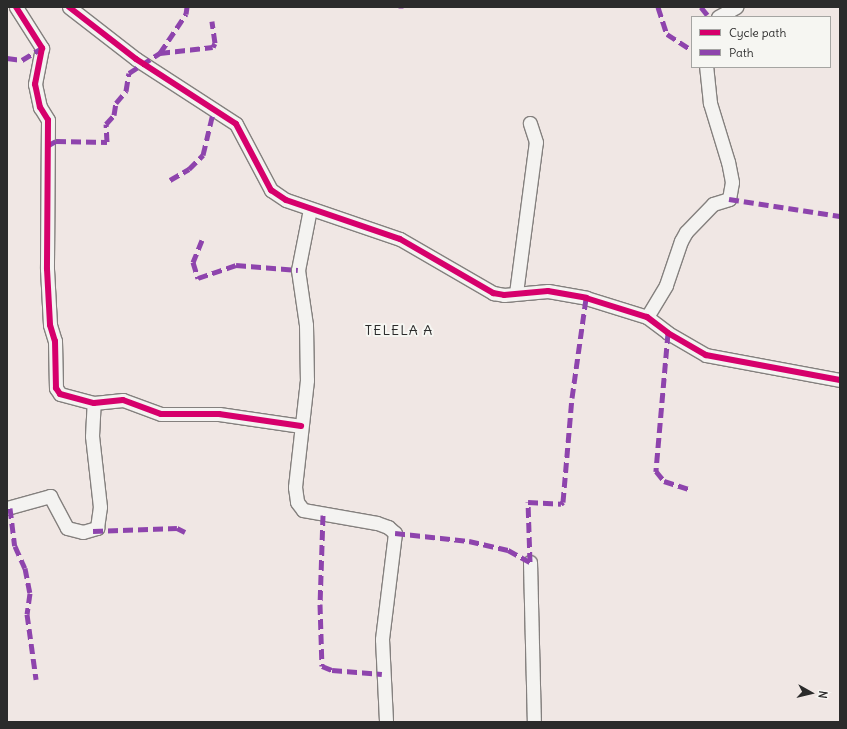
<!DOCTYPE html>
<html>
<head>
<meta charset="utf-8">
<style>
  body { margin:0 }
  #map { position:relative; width:847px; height:729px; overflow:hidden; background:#f0e7e4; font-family:Delius,sans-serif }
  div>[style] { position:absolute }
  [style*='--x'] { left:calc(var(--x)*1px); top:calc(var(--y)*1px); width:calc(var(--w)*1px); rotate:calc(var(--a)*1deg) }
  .roads { filter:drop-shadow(1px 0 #84807e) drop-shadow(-1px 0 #84807e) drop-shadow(0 1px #84807e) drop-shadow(0 -1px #84807e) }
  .minor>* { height:13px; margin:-6.5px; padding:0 6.5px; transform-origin:6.5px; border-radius:6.5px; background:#f4f3f1 }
  .quiet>* { height:5px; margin-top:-2.5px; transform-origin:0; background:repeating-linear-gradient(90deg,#8e44ad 0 10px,transparent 0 15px) }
  .cycleway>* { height:6px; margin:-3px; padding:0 3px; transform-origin:3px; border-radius:3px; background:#d6006c }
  span { translate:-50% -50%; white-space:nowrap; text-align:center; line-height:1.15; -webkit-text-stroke:4px #f6f6f2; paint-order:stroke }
  .quarter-label { font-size:14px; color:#2b2b2b; letter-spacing:1px }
  .frame { position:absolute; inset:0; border:8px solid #2b2b2b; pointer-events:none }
  .legend { position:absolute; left:691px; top:16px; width:140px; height:52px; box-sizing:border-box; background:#f6f6f2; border:1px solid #a5a5a2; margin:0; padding:5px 7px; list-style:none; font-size:12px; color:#2b2b2b }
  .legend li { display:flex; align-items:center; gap:8px; height:20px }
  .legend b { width:20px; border:1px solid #a5a5a2 }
  .north { position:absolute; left:791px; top:673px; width:40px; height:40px; -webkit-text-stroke:3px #f6f6f2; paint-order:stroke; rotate:98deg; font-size:11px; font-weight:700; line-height:16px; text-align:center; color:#2b2b2b }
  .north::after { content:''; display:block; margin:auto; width:14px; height:18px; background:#2b2b2b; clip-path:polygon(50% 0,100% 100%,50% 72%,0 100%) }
</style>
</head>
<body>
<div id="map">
  <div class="roads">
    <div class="minor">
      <i style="--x:16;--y:7;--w:49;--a:57.6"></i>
      <i style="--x:42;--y:48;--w:37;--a:101"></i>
      <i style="--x:35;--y:84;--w:24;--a:78"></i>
      <i style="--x:40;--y:107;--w:15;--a:58"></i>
      <i style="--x:48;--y:120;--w:149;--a:90.4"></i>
      <i style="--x:47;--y:269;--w:56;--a:86.9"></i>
      <i style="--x:50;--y:325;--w:17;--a:73"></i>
      <i style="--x:55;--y:341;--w:47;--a:88.8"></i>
      <i style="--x:56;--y:388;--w:7;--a:56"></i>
      <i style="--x:60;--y:394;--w:35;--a:15"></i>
      <i style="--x:94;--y:403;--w:29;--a:-6"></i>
      <i style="--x:123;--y:400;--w:40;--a:20.2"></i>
      <i style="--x:161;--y:414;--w:58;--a:0"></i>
      <i style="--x:219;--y:414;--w:83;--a:8.3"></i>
      <i style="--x:69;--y:7;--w:85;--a:37.8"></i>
      <i style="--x:136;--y:59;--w:119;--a:33"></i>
      <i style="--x:236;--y:124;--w:75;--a:62.1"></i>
      <i style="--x:271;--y:190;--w:18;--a:34"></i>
      <i style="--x:286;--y:200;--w:120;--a:18.9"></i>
      <i style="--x:400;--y:239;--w:108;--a:30.1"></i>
      <i style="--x:493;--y:293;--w:11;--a:10"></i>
      <i style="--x:504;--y:295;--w:44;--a:-5.2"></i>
      <i style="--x:548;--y:291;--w:39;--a:10"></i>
      <i style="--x:586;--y:298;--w:64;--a:17.3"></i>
      <i style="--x:647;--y:317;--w:26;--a:37"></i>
      <i style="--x:668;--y:333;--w:44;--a:30.1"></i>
      <i style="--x:706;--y:355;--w:136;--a:10.6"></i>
      <i style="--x:718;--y:17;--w:21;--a:-29"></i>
      <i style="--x:310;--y:209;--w:62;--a:101.1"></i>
      <i style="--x:298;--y:270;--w:56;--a:81.7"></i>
      <i style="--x:306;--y:325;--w:55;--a:89"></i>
      <i style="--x:307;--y:380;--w:108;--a:96.4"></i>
      <i style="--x:295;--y:487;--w:15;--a:82"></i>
      <i style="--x:297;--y:502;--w:10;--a:53"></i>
      <i style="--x:303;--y:510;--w:75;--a:10"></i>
      <i style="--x:377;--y:523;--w:12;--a:20"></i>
      <i style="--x:388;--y:527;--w:9;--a:41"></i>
      <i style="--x:395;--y:533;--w:107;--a:97"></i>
      <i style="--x:382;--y:639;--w:83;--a:87.2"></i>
      <i style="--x:516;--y:293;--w:152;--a:-82.5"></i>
      <i style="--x:536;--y:142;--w:20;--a:-108"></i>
      <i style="--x:647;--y:317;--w:37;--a:-59"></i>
      <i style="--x:666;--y:285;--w:46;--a:-71.2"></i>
      <i style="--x:681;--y:241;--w:10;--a:-61"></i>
      <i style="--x:686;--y:232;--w:39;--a:-46"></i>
      <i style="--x:713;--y:204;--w:17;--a:-17"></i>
      <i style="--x:729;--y:199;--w:17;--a:-80"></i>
      <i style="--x:732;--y:182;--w:20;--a:-101"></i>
      <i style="--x:728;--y:162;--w:62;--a:-107"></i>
      <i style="--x:710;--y:103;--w:36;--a:-96"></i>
      <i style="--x:7;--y:508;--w:45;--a:-15.6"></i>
      <i style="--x:50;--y:496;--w:36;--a:62"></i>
      <i style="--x:67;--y:528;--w:16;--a:14"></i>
      <i style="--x:83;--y:532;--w:15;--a:-16"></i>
      <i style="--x:97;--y:528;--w:21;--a:-82"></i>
      <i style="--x:100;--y:507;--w:71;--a:-96.4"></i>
      <i style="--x:92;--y:436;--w:33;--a:-87"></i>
      <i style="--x:530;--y:562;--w:160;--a:88.6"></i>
    </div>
  </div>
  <div class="quiet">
    <i style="--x:401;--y:7;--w:1;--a:90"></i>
    <i style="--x:658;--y:7;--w:28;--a:72"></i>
    <i style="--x:667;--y:34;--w:30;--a:33"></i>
    <i style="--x:701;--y:7;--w:13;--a:51"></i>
    <i style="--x:160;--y:53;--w:53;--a:-6.5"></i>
    <i style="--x:213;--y:47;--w:4;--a:-63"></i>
    <i style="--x:215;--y:43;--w:22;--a:-98"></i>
    <i style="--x:7;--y:58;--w:15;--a:8"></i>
    <i style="--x:22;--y:60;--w:23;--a:-31"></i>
    <i style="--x:47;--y:146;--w:10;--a:-29"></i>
    <i style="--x:56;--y:141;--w:51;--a:1.1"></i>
    <i style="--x:107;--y:142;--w:18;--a:-93"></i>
    <i style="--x:106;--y:124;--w:12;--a:-48"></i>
    <i style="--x:114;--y:115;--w:12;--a:-81"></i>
    <i style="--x:116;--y:103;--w:16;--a:-50"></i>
    <i style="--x:126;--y:91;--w:18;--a:-81"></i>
    <i style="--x:129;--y:73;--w:37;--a:-33"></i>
    <i style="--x:160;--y:53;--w:47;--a:-56.3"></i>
    <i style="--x:186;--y:14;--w:7;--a:-82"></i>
    <i style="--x:170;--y:180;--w:22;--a:-30"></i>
    <i style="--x:189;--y:169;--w:20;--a:-45"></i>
    <i style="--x:203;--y:155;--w:47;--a:-76.6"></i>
    <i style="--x:729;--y:199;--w:112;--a:8.7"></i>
    <i style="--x:202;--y:240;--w:24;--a:112"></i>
    <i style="--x:193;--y:262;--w:17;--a:73"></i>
    <i style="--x:198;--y:278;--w:40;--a:-18.9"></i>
    <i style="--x:236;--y:265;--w:62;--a:4.6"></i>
    <i style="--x:668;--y:333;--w:139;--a:95"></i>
    <i style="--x:656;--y:471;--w:13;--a:51"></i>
    <i style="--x:664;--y:481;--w:28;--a:18"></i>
    <i style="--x:10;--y:508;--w:38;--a:83"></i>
    <i style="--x:15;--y:546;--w:24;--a:66"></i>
    <i style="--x:25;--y:568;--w:25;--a:79"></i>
    <i style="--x:30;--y:593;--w:21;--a:98"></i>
    <i style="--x:27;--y:614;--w:66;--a:82.1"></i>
    <i style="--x:323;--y:515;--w:89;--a:91.9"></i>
    <i style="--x:320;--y:604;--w:62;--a:88.2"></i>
    <i style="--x:322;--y:666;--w:11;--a:22"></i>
    <i style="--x:332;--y:670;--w:50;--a:4.6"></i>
    <i style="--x:93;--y:531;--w:84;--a:-2"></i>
    <i style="--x:177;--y:528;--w:9;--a:27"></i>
    <i style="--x:395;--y:533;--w:74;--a:6.2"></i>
    <i style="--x:469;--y:541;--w:40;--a:13"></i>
    <i style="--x:508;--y:550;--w:25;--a:29"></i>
    <i style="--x:530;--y:562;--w:60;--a:-91.9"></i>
    <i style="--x:528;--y:502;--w:33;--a:3"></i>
    <i style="--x:561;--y:504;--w:3;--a:-45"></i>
    <i style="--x:563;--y:502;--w:104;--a:-85.1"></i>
    <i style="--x:572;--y:398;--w:101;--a:-82"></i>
  </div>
  <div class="cycleway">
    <i style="--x:16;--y:7;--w:49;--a:57.6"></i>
    <i style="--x:42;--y:48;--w:37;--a:101"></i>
    <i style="--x:35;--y:84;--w:24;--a:78"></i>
    <i style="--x:40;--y:107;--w:15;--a:58"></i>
    <i style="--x:48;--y:120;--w:149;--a:90.4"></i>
    <i style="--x:47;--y:269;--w:56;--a:86.9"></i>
    <i style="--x:50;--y:325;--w:17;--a:73"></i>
    <i style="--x:55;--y:341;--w:47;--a:88.8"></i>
    <i style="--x:56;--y:388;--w:7;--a:56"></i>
    <i style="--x:60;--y:394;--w:35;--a:15"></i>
    <i style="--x:94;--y:403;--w:29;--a:-6"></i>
    <i style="--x:123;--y:400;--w:40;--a:20.2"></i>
    <i style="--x:161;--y:414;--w:58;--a:0"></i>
    <i style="--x:219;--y:414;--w:83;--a:8.3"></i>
    <i style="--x:69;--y:7;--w:85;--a:37.8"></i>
    <i style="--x:136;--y:59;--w:119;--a:33"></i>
    <i style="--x:236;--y:124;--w:75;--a:62.1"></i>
    <i style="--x:271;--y:190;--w:18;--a:34"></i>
    <i style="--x:286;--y:200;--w:120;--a:18.9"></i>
    <i style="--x:400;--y:239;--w:108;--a:30.1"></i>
    <i style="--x:493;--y:293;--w:11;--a:10"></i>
    <i style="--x:504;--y:295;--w:44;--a:-5.2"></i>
    <i style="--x:548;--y:291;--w:39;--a:10"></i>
    <i style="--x:586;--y:298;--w:64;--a:17.3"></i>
    <i style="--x:647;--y:317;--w:26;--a:37"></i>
    <i style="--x:668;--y:333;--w:44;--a:30.1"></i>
    <i style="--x:706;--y:355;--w:136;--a:10.6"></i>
  </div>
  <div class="quarter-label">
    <span style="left:399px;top:330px">TELELA A</span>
  </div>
  <div class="frame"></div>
  <ul class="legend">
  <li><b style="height:5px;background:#d6006c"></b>Cycle path</li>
  <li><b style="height:5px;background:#8e44ad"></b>Path</li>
  </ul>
  <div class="north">N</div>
</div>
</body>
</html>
